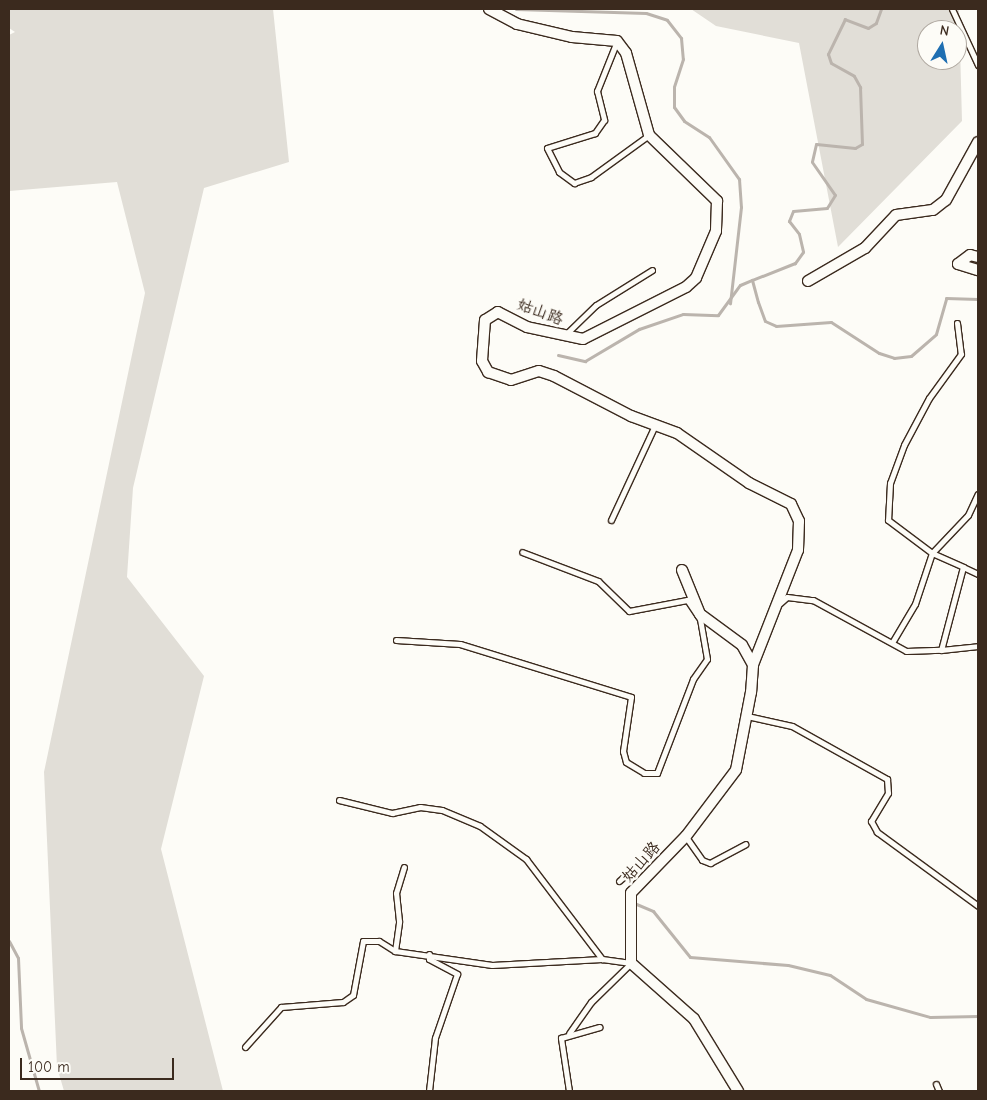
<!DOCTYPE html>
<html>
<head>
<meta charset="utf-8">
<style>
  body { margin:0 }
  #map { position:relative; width:987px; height:1100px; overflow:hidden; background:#fdfcf7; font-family:"Comic Neue","LXGW WenKai TC",sans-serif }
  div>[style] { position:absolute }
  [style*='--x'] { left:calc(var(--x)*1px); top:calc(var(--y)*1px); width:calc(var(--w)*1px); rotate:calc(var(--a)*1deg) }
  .green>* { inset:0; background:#e1ded7 }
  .stream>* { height:3px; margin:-1.5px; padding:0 1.5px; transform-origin:1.5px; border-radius:1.5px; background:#bbb4ad }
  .roads { filter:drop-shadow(1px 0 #3b2a1e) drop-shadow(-1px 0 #3b2a1e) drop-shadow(0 1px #3b2a1e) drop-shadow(0 -1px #3b2a1e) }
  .lane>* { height:5px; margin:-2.5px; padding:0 2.5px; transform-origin:2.5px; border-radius:2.5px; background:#fdfcf7 }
  .street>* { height:10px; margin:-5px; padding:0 5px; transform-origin:5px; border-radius:5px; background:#fdfcf7 }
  span { translate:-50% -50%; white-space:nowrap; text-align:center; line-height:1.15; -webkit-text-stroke:5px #fdfcf7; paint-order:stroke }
  .street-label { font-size:16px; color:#3b2a1e }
  .frame { position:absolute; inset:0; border:10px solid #3b2a1e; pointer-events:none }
  .north { position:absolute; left:917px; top:20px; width:50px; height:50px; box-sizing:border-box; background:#fdfcf7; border:1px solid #afa8a0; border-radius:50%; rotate:10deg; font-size:14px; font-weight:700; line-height:20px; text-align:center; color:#3b2a1e }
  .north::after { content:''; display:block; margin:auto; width:18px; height:22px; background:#1f6fb2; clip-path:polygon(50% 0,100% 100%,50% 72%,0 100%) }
  .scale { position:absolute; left:20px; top:1058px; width:154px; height:22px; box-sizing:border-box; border:2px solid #3b2a1e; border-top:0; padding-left:6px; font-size:15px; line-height:18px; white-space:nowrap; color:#3b2a1e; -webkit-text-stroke:4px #fdfcf7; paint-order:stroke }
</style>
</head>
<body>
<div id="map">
  <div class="green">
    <i style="clip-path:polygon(9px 9px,273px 9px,289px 162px,204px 188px,133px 488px,127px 577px,204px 676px,161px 849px,223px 1091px,64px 1091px,57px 1067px,44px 772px,145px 293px,117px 182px,9px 191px,9px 35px,15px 32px,9px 28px)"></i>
    <i style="clip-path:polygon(evenodd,691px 9px,959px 9px,962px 121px,838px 247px,799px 43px,716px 26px,691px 9px,927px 30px,957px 30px,957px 60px,927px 60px,927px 30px)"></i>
  </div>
  <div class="stream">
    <i style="--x:516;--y:9;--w:130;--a:1.8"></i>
    <i style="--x:646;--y:13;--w:22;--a:18"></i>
    <i style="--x:667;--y:20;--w:23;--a:52"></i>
    <i style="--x:681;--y:38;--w:21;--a:85"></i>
    <i style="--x:683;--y:59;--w:29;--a:108"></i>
    <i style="--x:674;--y:87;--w:20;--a:90"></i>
    <i style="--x:674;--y:107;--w:17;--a:54"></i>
    <i style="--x:684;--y:121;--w:30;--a:33"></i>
    <i style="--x:709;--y:137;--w:52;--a:54.5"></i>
    <i style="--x:739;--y:179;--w:28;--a:86"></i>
    <i style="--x:741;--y:207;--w:97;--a:96.5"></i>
    <i style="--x:881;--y:9;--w:15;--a:110"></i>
    <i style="--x:876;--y:23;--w:9;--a:148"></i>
    <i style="--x:868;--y:28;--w:25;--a:-159"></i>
    <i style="--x:845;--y:19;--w:39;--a:116"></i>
    <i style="--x:828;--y:54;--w:9;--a:72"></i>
    <i style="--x:831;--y:63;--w:26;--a:29"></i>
    <i style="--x:854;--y:76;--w:13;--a:61"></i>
    <i style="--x:860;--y:87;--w:57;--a:88"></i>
    <i style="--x:862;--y:144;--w:8;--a:150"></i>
    <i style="--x:855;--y:148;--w:39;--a:-174"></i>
    <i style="--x:816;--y:144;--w:18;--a:103"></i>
    <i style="--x:812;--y:162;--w:40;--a:55.1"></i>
    <i style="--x:835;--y:195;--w:15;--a:122"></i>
    <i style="--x:827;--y:208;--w:34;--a:175"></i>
    <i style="--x:793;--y:211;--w:11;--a:112"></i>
    <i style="--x:789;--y:221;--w:16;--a:52"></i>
    <i style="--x:799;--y:234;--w:18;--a:77"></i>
    <i style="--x:803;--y:252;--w:14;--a:126"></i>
    <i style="--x:795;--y:263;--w:46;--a:158.4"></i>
    <i style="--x:752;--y:280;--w:23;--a:75"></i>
    <i style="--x:758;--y:302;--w:20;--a:70"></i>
    <i style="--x:765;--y:321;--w:12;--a:24"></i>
    <i style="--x:776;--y:326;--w:55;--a:-4.2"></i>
    <i style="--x:831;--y:322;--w:57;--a:32.9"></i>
    <i style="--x:879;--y:353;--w:16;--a:18"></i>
    <i style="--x:894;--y:358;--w:17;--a:-7"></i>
    <i style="--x:911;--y:356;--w:33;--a:-41"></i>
    <i style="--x:936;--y:334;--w:37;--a:-74"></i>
    <i style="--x:946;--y:298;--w:32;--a:2"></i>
    <i style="--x:558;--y:355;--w:28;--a:13"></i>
    <i style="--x:585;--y:361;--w:63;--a:-30.7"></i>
    <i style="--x:639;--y:329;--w:46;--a:-18.8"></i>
    <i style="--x:683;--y:314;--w:35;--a:2"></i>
    <i style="--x:718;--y:315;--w:37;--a:-54"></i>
    <i style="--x:740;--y:285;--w:13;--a:-23"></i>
    <i style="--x:634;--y:903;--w:21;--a:23"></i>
    <i style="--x:653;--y:911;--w:59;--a:51.2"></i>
    <i style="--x:690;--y:957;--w:98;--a:4.7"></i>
    <i style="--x:788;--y:965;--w:43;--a:13.4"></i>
    <i style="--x:830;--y:975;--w:43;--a:33.7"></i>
    <i style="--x:866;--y:999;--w:66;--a:15.7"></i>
    <i style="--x:930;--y:1017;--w:48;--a:-1.2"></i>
    <i style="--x:9;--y:941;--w:19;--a:62"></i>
    <i style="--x:18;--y:958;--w:70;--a:87.5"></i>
    <i style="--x:21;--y:1028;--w:66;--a:74.1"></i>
  </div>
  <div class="roads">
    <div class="lane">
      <i style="--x:952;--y:9;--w:62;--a:65.1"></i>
      <i style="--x:617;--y:41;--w:54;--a:111.8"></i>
      <i style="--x:597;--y:91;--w:30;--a:76"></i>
      <i style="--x:604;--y:120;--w:16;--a:125"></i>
      <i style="--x:595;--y:133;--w:50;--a:162.6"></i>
      <i style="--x:547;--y:148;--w:27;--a:63"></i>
      <i style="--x:559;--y:172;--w:19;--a:36"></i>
      <i style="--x:574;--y:183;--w:18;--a:-19"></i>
      <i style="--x:591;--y:177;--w:72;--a:-35.9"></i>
      <i style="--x:957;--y:323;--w:31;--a:83"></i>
      <i style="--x:961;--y:354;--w:54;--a:126"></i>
      <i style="--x:929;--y:398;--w:53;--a:118"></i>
      <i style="--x:904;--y:445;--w:40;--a:110.2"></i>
      <i style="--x:890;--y:483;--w:37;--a:93"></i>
      <i style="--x:888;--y:520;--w:55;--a:36.9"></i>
      <i style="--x:932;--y:553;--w:34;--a:24"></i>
      <i style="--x:963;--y:567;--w:86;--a:104.8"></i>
      <i style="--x:941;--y:650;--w:37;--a:-6"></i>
      <i style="--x:565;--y:335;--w:43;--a:-44.1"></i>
      <i style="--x:596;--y:305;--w:66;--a:-32"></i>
      <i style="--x:611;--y:520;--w:105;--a:-65.1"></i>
      <i style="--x:963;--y:567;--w:17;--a:25"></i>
      <i style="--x:780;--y:603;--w:9;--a:-41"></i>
      <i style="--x:787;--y:597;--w:26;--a:7"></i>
      <i style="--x:813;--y:600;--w:106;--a:28.7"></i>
      <i style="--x:906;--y:651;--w:35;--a:-2"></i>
      <i style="--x:396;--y:640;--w:64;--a:3.6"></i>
      <i style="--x:460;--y:644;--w:179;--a:17.2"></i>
      <i style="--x:631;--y:697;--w:55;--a:98.4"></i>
      <i style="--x:623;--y:751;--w:11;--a:75"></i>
      <i style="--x:626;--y:762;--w:21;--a:31"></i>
      <i style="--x:644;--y:773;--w:13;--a:0"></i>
      <i style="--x:657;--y:773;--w:101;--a:-69"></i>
      <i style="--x:693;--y:679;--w:24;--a:-55"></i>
      <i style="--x:707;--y:659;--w:41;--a:-99.9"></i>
      <i style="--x:700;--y:619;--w:23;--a:-124"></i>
      <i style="--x:687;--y:600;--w:59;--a:169.3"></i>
      <i style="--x:629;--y:611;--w:43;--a:-135.9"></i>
      <i style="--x:598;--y:581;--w:81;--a:-159.1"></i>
      <i style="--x:893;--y:641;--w:43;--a:-59.3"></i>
      <i style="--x:915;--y:604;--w:54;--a:-71.6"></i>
      <i style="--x:932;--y:553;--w:52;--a:-46.5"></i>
      <i style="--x:968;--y:515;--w:23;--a:-65"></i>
      <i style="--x:747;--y:716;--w:46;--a:12.5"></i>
      <i style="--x:792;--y:726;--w:109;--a:29.2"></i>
      <i style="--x:887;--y:779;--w:14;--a:86"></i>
      <i style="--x:888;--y:793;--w:33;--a:121"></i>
      <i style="--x:871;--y:821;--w:13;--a:61"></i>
      <i style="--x:877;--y:832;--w:125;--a:36.2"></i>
      <i style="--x:339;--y:800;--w:55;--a:13.8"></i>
      <i style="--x:392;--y:813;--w:29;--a:-12"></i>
      <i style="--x:420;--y:807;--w:22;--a:8"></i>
      <i style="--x:442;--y:810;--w:41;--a:22.8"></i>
      <i style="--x:480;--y:826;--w:57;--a:35.7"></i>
      <i style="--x:526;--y:859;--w:126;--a:52.8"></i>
      <i style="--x:602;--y:959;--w:29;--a:8"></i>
      <i style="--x:631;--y:963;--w:56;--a:135.7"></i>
      <i style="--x:591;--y:1002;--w:38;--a:125"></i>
      <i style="--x:686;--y:837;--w:28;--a:55"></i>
      <i style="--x:702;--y:860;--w:9;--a:21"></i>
      <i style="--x:710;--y:863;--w:40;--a:-28"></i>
      <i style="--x:619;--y:881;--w:39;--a:-42"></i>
      <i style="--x:395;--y:951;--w:30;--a:-82"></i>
      <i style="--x:399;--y:921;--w:28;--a:-96"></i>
      <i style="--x:396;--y:893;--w:27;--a:-73"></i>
      <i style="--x:429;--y:954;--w:5;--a:90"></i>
      <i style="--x:429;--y:959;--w:32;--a:28"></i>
      <i style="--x:457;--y:974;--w:68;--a:109"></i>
      <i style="--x:435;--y:1038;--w:53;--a:96.5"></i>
      <i style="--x:245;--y:1047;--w:54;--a:-48"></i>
      <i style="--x:281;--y:1007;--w:62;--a:-4.6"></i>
      <i style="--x:343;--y:1002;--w:12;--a:-35"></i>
      <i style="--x:353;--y:995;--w:55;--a:-79.5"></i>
      <i style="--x:363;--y:941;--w:16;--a:0"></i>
      <i style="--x:379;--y:941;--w:19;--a:32"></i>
      <i style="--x:395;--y:951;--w:98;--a:8.2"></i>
      <i style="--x:492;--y:965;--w:110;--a:-3.1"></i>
      <i style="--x:936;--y:1084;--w:8;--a:67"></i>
      <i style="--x:569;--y:1091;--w:54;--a:-98.6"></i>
      <i style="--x:561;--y:1038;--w:40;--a:-16"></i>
    </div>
    <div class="street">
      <i style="--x:489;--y:9;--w:32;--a:28"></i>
      <i style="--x:517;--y:24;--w:57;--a:13.3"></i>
      <i style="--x:572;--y:37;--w:45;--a:5.1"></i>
      <i style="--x:617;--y:41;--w:15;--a:53"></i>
      <i style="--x:626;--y:53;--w:85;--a:74.3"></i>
      <i style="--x:649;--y:135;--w:95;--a:44.1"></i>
      <i style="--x:717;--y:201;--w:30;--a:92"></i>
      <i style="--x:716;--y:231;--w:51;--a:113.1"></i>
      <i style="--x:696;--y:278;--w:13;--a:138"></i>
      <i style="--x:686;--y:287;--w:115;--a:153.2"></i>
      <i style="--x:583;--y:339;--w:57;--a:-167.9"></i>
      <i style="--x:527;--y:327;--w:33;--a:-153"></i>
      <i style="--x:498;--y:312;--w:15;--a:148"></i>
      <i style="--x:485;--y:320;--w:41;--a:94.2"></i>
      <i style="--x:482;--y:361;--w:13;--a:61"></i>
      <i style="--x:488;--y:372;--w:24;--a:19"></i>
      <i style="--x:511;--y:380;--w:29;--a:-18"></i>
      <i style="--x:539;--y:371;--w:16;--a:18"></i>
      <i style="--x:554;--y:376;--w:87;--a:27.5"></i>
      <i style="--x:631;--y:416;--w:49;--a:20.3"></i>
      <i style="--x:677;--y:433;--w:88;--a:34.8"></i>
      <i style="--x:749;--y:483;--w:47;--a:26.6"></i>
      <i style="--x:791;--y:504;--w:19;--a:65"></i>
      <i style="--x:799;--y:521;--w:29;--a:92"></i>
      <i style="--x:798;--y:550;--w:123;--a:111.4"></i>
      <i style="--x:978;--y:257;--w:8;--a:-166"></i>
      <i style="--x:970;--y:255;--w:15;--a:143"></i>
      <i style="--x:958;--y:264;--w:21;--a:17"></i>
      <i style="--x:808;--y:281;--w:66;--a:-30.1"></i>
      <i style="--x:865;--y:248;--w:45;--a:-46.8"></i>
      <i style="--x:896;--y:215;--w:37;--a:-8"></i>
      <i style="--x:933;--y:210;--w:16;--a:-38"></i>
      <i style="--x:946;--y:200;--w:66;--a:-61.1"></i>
      <i style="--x:682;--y:570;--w:48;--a:67.8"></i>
      <i style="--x:700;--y:614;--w:52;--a:36.4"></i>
      <i style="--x:742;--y:645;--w:23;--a:61"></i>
      <i style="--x:753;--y:665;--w:27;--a:94"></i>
      <i style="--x:751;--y:692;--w:79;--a:100.9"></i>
      <i style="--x:736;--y:770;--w:83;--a:127.1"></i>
      <i style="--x:686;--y:836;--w:79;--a:134"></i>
      <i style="--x:631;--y:893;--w:70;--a:90"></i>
      <i style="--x:631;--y:963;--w:84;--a:41.6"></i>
      <i style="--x:694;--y:1019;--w:84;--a:58.6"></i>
    </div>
  </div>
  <div class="street-label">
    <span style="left:540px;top:312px;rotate:20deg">姑山路</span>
    <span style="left:641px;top:862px;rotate:-48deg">姑山路</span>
  </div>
  <div class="frame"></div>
  <div class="north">N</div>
  <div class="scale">100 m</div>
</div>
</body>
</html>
